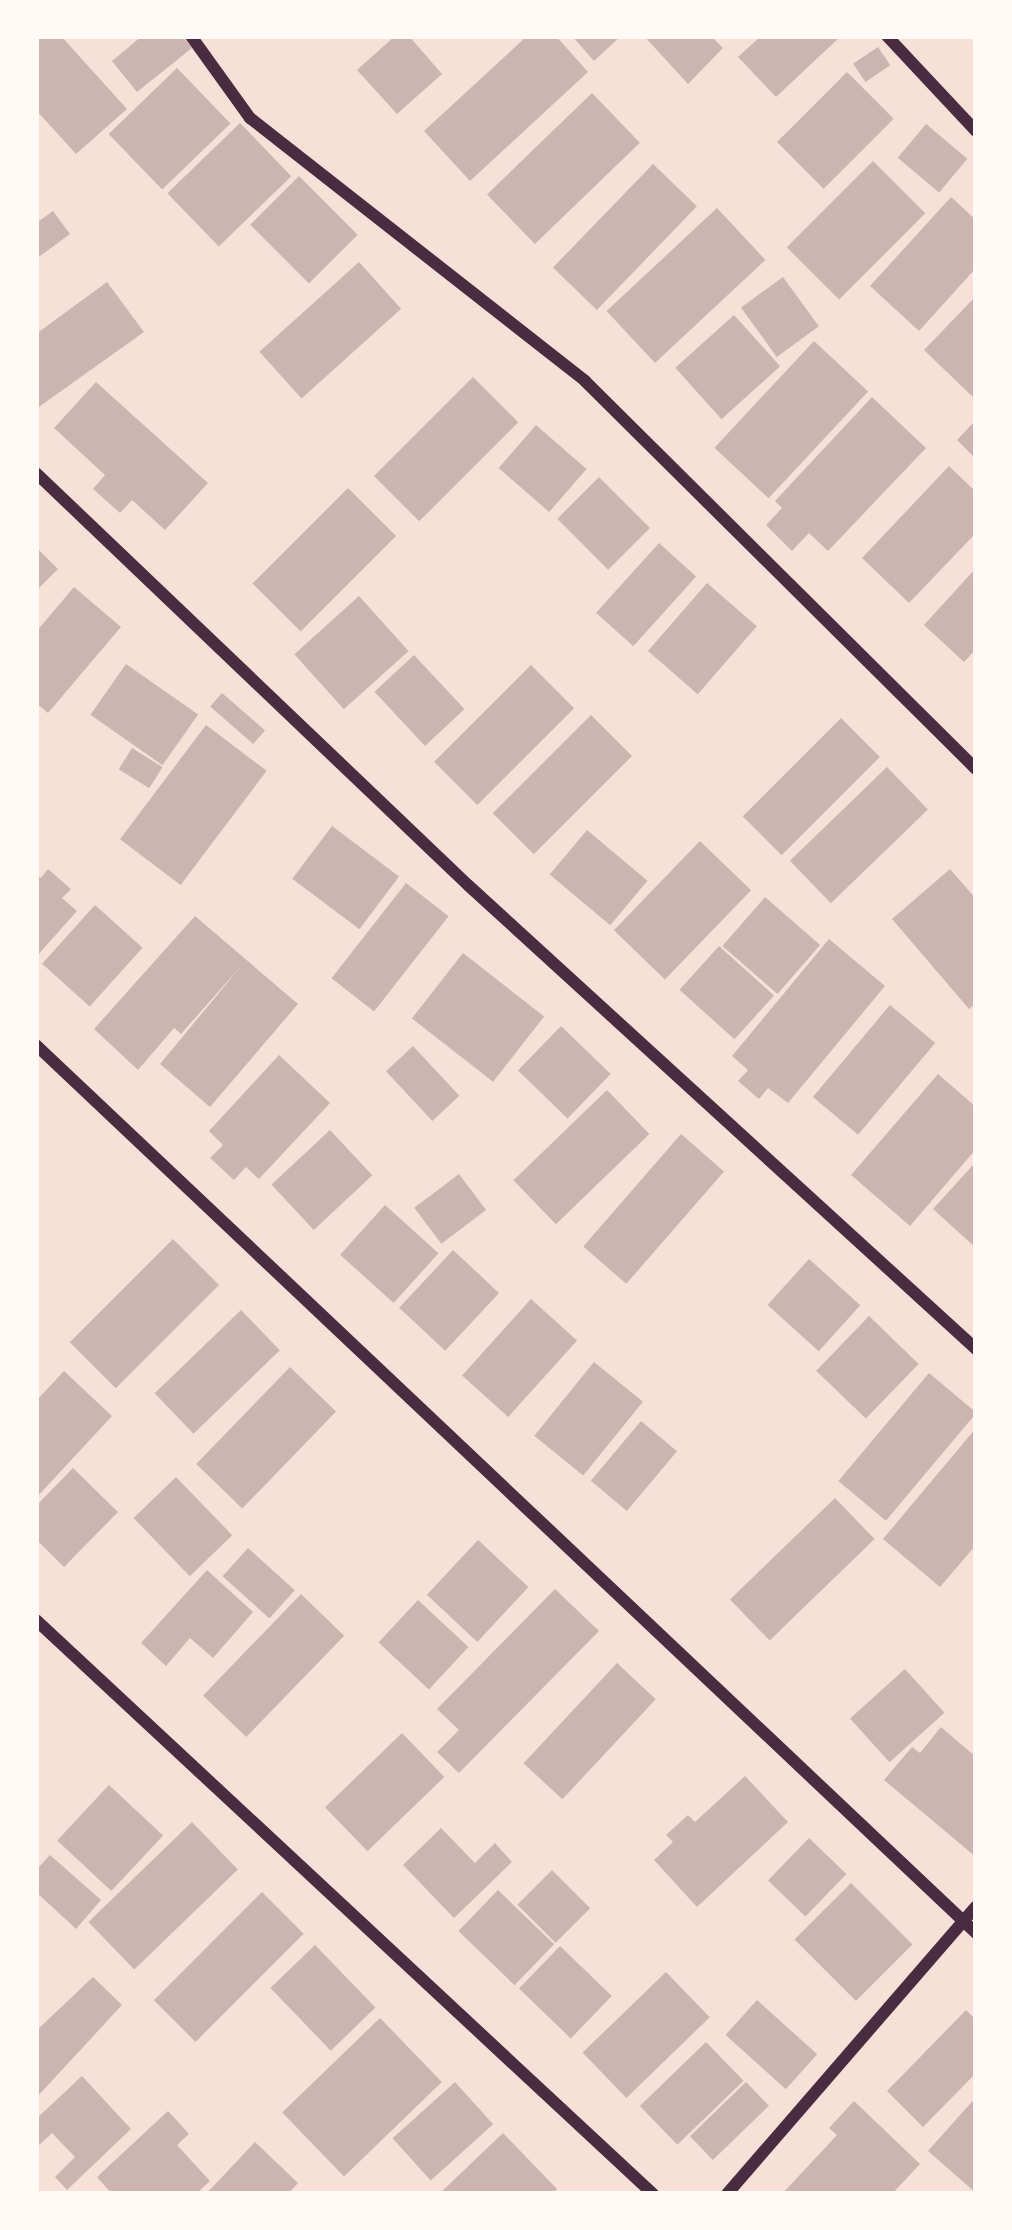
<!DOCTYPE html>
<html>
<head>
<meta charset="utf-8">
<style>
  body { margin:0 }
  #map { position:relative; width:1012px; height:2230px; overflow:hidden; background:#f7e1d7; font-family:"Exo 2",sans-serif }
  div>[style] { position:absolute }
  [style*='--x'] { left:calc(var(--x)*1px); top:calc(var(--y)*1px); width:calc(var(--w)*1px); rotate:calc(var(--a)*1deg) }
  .building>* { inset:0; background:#ccb4b1; transform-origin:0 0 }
  .minor>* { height:12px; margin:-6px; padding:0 6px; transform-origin:6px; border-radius:6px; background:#4a2c40 }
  span { translate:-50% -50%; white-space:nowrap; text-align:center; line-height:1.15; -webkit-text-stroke:10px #fffaf5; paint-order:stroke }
  .frame { position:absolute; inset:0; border:39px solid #fffaf5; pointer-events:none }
</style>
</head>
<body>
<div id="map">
  <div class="building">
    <i style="clip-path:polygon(36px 36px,61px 36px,127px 109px,76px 154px,36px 110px)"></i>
    <i style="clip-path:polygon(142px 36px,182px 36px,192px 48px,137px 92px,112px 61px)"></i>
    <i style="clip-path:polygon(395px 36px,409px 36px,442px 74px,397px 114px,357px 70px)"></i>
    <i style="clip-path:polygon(527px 36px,556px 36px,588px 72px,470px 181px,424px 131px)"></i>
    <i style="clip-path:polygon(572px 36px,621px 36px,594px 61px)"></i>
    <i style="clip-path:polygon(644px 36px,711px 36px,723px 48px,688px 84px)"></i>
    <i style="clip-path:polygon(761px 36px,841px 36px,776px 97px,738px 57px)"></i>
    <i style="left:878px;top:47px;width:22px;height:30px;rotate:56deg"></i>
    <i style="left:177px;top:68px;width:77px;height:95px;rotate:46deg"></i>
    <i style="left:847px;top:72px;width:66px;height:99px;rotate:45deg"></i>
    <i style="left:592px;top:93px;width:69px;height:146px;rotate:46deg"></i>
    <i style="left:240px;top:123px;width:74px;height:101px;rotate:46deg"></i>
    <i style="left:926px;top:124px;width:54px;height:44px;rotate:40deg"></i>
    <i style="left:873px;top:161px;width:74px;height:122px;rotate:45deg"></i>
    <i style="left:653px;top:164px;width:61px;height:144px;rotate:44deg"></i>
    <i style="left:299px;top:176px;width:83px;height:69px;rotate:45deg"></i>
    <i style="clip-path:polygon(951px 197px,976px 220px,976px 268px,919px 331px,870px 286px)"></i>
    <i style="left:717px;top:208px;width:71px;height:151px;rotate:47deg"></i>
    <i style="clip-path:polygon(53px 211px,70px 234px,36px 259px,36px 223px)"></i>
    <i style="left:359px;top:262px;width:63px;height:134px;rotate:48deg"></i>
    <i style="left:783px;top:277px;width:61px;height:52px;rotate:54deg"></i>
    <i style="clip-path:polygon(107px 282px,144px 332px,36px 409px,36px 334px)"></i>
    <i style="clip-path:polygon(976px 296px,976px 400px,924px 350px)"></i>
    <i style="left:734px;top:315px;width:69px;height:79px;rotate:48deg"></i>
    <i style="left:814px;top:341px;width:74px;height:146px;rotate:43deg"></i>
    <i style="left:473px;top:377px;width:64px;height:140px;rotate:45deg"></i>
    <i style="clip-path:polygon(96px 382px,208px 483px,165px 530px,132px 500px,120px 513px,93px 489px,105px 475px,54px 428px)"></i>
    <i style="clip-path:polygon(872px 397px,926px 448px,828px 551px,809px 533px,792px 551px,766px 525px,782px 508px,775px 501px)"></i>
    <i style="clip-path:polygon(976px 420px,976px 459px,957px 440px)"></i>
    <i style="left:536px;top:425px;width:67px;height:57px;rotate:41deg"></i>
    <i style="clip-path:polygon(949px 466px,976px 492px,976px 533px,909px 603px,862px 558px)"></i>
    <i style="left:599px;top:477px;width:72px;height:59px;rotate:45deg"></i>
    <i style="left:348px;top:488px;width:68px;height:135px;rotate:45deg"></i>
    <i style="left:659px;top:543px;width:50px;height:94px;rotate:42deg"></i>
    <i style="clip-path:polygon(36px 547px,58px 569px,36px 591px)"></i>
    <i style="clip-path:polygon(976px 568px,976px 649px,964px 662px,924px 625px)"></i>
    <i style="left:707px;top:583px;width:66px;height:90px;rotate:41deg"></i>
    <i style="clip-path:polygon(74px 587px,121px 627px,48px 713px,36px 703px,36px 632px)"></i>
    <i style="left:359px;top:596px;width:74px;height:87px;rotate:48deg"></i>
    <i style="left:414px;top:655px;width:74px;height:54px;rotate:47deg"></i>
    <i style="left:126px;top:664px;width:88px;height:62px;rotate:35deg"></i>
    <i style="left:531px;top:665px;width:61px;height:137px;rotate:45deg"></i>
    <i style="left:222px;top:693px;width:57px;height:18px;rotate:41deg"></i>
    <i style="left:591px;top:715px;width:58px;height:139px;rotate:45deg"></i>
    <i style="left:841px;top:718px;width:55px;height:139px;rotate:45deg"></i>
    <i style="left:206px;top:725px;width:76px;height:143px;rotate:37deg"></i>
    <i style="left:132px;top:748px;width:36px;height:25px;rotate:32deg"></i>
    <i style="left:887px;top:767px;width:59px;height:135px;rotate:46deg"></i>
    <i style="left:332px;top:826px;width:84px;height:66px;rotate:37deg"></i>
    <i style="left:587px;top:830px;width:79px;height:58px;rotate:40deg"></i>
    <i style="left:700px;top:841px;width:71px;height:124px;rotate:44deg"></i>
    <i style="clip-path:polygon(48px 869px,71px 889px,62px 898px,77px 911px,36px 957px,36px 874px,41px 878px)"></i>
    <i style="clip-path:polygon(950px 869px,976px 899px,976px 1003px,969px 1009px,892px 919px)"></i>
    <i style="left:406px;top:883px;width:54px;height:121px;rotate:38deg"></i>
    <i style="left:765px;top:897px;width:73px;height:65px;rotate:41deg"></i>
    <i style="left:95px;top:905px;width:64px;height:79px;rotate:42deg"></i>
    <i style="clip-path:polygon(195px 916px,298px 1004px,210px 1107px,160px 1064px,242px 965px,181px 1034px,174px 1028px,138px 1070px,94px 1029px)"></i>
    <i style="clip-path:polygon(829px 939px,885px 986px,788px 1103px,768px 1088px,759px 1099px,738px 1081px,748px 1070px,732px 1056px)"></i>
    <i style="left:719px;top:946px;width:74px;height:59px;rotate:42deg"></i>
    <i style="left:463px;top:953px;width:103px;height:83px;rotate:38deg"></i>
    <i style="left:890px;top:1005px;width:59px;height:120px;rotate:40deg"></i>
    <i style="left:561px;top:1026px;width:69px;height:62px;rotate:44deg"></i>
    <i style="left:413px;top:1046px;width:68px;height:37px;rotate:47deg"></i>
    <i style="clip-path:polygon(279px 1055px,330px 1103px,259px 1179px,246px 1167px,234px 1180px,210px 1158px,223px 1145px,209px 1131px)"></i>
    <i style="clip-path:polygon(938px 1074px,976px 1107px,976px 1149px,910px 1226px,851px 1175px)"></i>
    <i style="left:607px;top:1090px;width:61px;height:130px;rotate:46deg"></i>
    <i style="left:330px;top:1130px;width:62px;height:80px;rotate:47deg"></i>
    <i style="left:681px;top:1134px;width:57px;height:149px;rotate:41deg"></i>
    <i style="clip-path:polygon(973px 1165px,976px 1168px,976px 1248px,933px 1209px)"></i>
    <i style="left:459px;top:1174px;width:45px;height:56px;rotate:53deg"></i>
    <i style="left:385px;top:1205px;width:72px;height:67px;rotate:42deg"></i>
    <i style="left:173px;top:1239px;width:65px;height:146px;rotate:45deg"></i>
    <i style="left:453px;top:1250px;width:63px;height:79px;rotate:43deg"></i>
    <i style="left:809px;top:1259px;width:69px;height:62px;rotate:42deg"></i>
    <i style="left:531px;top:1299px;width:62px;height:103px;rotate:42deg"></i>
    <i style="left:241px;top:1310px;width:56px;height:120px;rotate:46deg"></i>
    <i style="left:869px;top:1316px;width:69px;height:76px;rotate:44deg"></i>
    <i style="left:594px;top:1362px;width:63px;height:95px;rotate:39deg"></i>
    <i style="left:290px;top:1367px;width:64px;height:135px;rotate:44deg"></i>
    <i style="clip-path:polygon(64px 1371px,112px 1416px,36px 1498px,36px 1401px)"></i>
    <i style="left:929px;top:1373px;width:62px;height:141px;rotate:40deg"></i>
    <i style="left:641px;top:1421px;width:47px;height:78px;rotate:40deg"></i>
    <i style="clip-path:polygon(976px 1428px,976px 1545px,940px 1587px,883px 1539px)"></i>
    <i style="clip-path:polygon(73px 1468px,118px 1512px,64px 1567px,36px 1539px,36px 1506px)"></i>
    <i style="left:176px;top:1477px;width:81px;height:59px;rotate:46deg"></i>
    <i style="left:835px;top:1498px;width:57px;height:146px;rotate:46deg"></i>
    <i style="left:478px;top:1540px;width:69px;height:75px;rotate:43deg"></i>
    <i style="left:248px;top:1548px;width:63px;height:38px;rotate:42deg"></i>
    <i style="clip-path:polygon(207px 1570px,253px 1612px,213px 1658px,190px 1638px,166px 1666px,141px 1643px)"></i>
    <i style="clip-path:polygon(555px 1589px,599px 1631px,459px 1773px,437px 1752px,459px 1730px,437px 1709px)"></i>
    <i style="left:301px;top:1594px;width:60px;height:141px;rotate:44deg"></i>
    <i style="left:418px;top:1600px;width:69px;height:58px;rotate:43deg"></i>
    <i style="left:617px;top:1663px;width:53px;height:137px;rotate:43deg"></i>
    <i style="left:905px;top:1669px;width:59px;height:74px;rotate:48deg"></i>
    <i style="clip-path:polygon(941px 1727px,976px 1757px,976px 1857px,884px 1780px,912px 1747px,920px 1753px)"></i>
    <i style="left:402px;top:1733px;width:61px;height:107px;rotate:46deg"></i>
    <i style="clip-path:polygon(745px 1776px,788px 1822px,697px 1907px,654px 1860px,673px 1842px,666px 1835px,688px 1815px,695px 1822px)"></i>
    <i style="left:109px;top:1785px;width:74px;height:76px;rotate:43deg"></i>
    <i style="left:192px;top:1822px;width:66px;height:144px;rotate:46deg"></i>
    <i style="clip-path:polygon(441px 1828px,475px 1863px,495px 1843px,512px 1862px,454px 1918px,403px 1865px)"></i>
    <i style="left:809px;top:1838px;width:52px;height:59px;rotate:44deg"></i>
    <i style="clip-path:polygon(50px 1855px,101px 1900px,76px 1929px,36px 1892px,36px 1870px)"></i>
    <i style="left:552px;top:1870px;width:54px;height:49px;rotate:45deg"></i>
    <i style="left:851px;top:1883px;width:87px;height:80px;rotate:45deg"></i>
    <i style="left:498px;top:1890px;width:78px;height:57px;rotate:44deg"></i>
    <i style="left:262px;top:1892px;width:59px;height:153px;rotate:45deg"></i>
    <i style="left:315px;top:1945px;width:87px;height:62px;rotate:46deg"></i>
    <i style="left:560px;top:1946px;width:72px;height:59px;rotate:44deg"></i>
    <i style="left:666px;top:1972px;width:63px;height:116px;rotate:46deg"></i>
    <i style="clip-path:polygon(93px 1977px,122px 2005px,36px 2098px,36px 2031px)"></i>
    <i style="left:757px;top:2000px;width:81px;height:47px;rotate:42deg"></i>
    <i style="clip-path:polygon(966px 2010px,976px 2020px,976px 2073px,923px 2127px,887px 2091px)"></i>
    <i style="left:380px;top:2018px;width:89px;height:136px;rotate:46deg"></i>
    <i style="left:706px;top:2042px;width:54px;height:92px;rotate:46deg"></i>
    <i style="clip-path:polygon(82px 2076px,131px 2129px,67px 2190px,55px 2177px,75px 2157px,52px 2133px,36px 2148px,36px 2119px)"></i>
    <i style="left:455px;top:2082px;width:57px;height:84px;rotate:48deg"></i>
    <i style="left:746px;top:2082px;width:33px;height:78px;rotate:46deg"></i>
    <i style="clip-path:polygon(976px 2097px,976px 2193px,928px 2151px)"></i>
    <i style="clip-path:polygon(854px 2101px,920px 2164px,892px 2194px,782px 2194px,837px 2135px,829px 2128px)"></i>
    <i style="clip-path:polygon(168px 2111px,189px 2134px,177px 2145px,210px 2181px,196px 2194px,112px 2194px,97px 2177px)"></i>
    <i style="clip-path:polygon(503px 2133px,557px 2189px,552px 2194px,439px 2194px)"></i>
    <i style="clip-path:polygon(255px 2142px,298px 2183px,288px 2194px,206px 2194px)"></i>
  </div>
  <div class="minor">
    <i style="--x:191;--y:36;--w:101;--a:54.3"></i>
    <i style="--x:250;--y:118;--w:426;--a:38.1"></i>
    <i style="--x:585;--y:381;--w:551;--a:44.78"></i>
    <i style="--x:887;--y:36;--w:130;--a:46.9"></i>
    <i style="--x:36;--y:473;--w:598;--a:43.65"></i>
    <i style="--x:469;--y:886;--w:687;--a:42.4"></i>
    <i style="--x:36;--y:1045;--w:1293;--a:43.37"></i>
    <i style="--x:36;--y:1620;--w:843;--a:42.93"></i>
    <i style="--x:727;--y:2194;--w:380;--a:-49.1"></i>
  </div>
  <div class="frame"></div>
</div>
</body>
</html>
